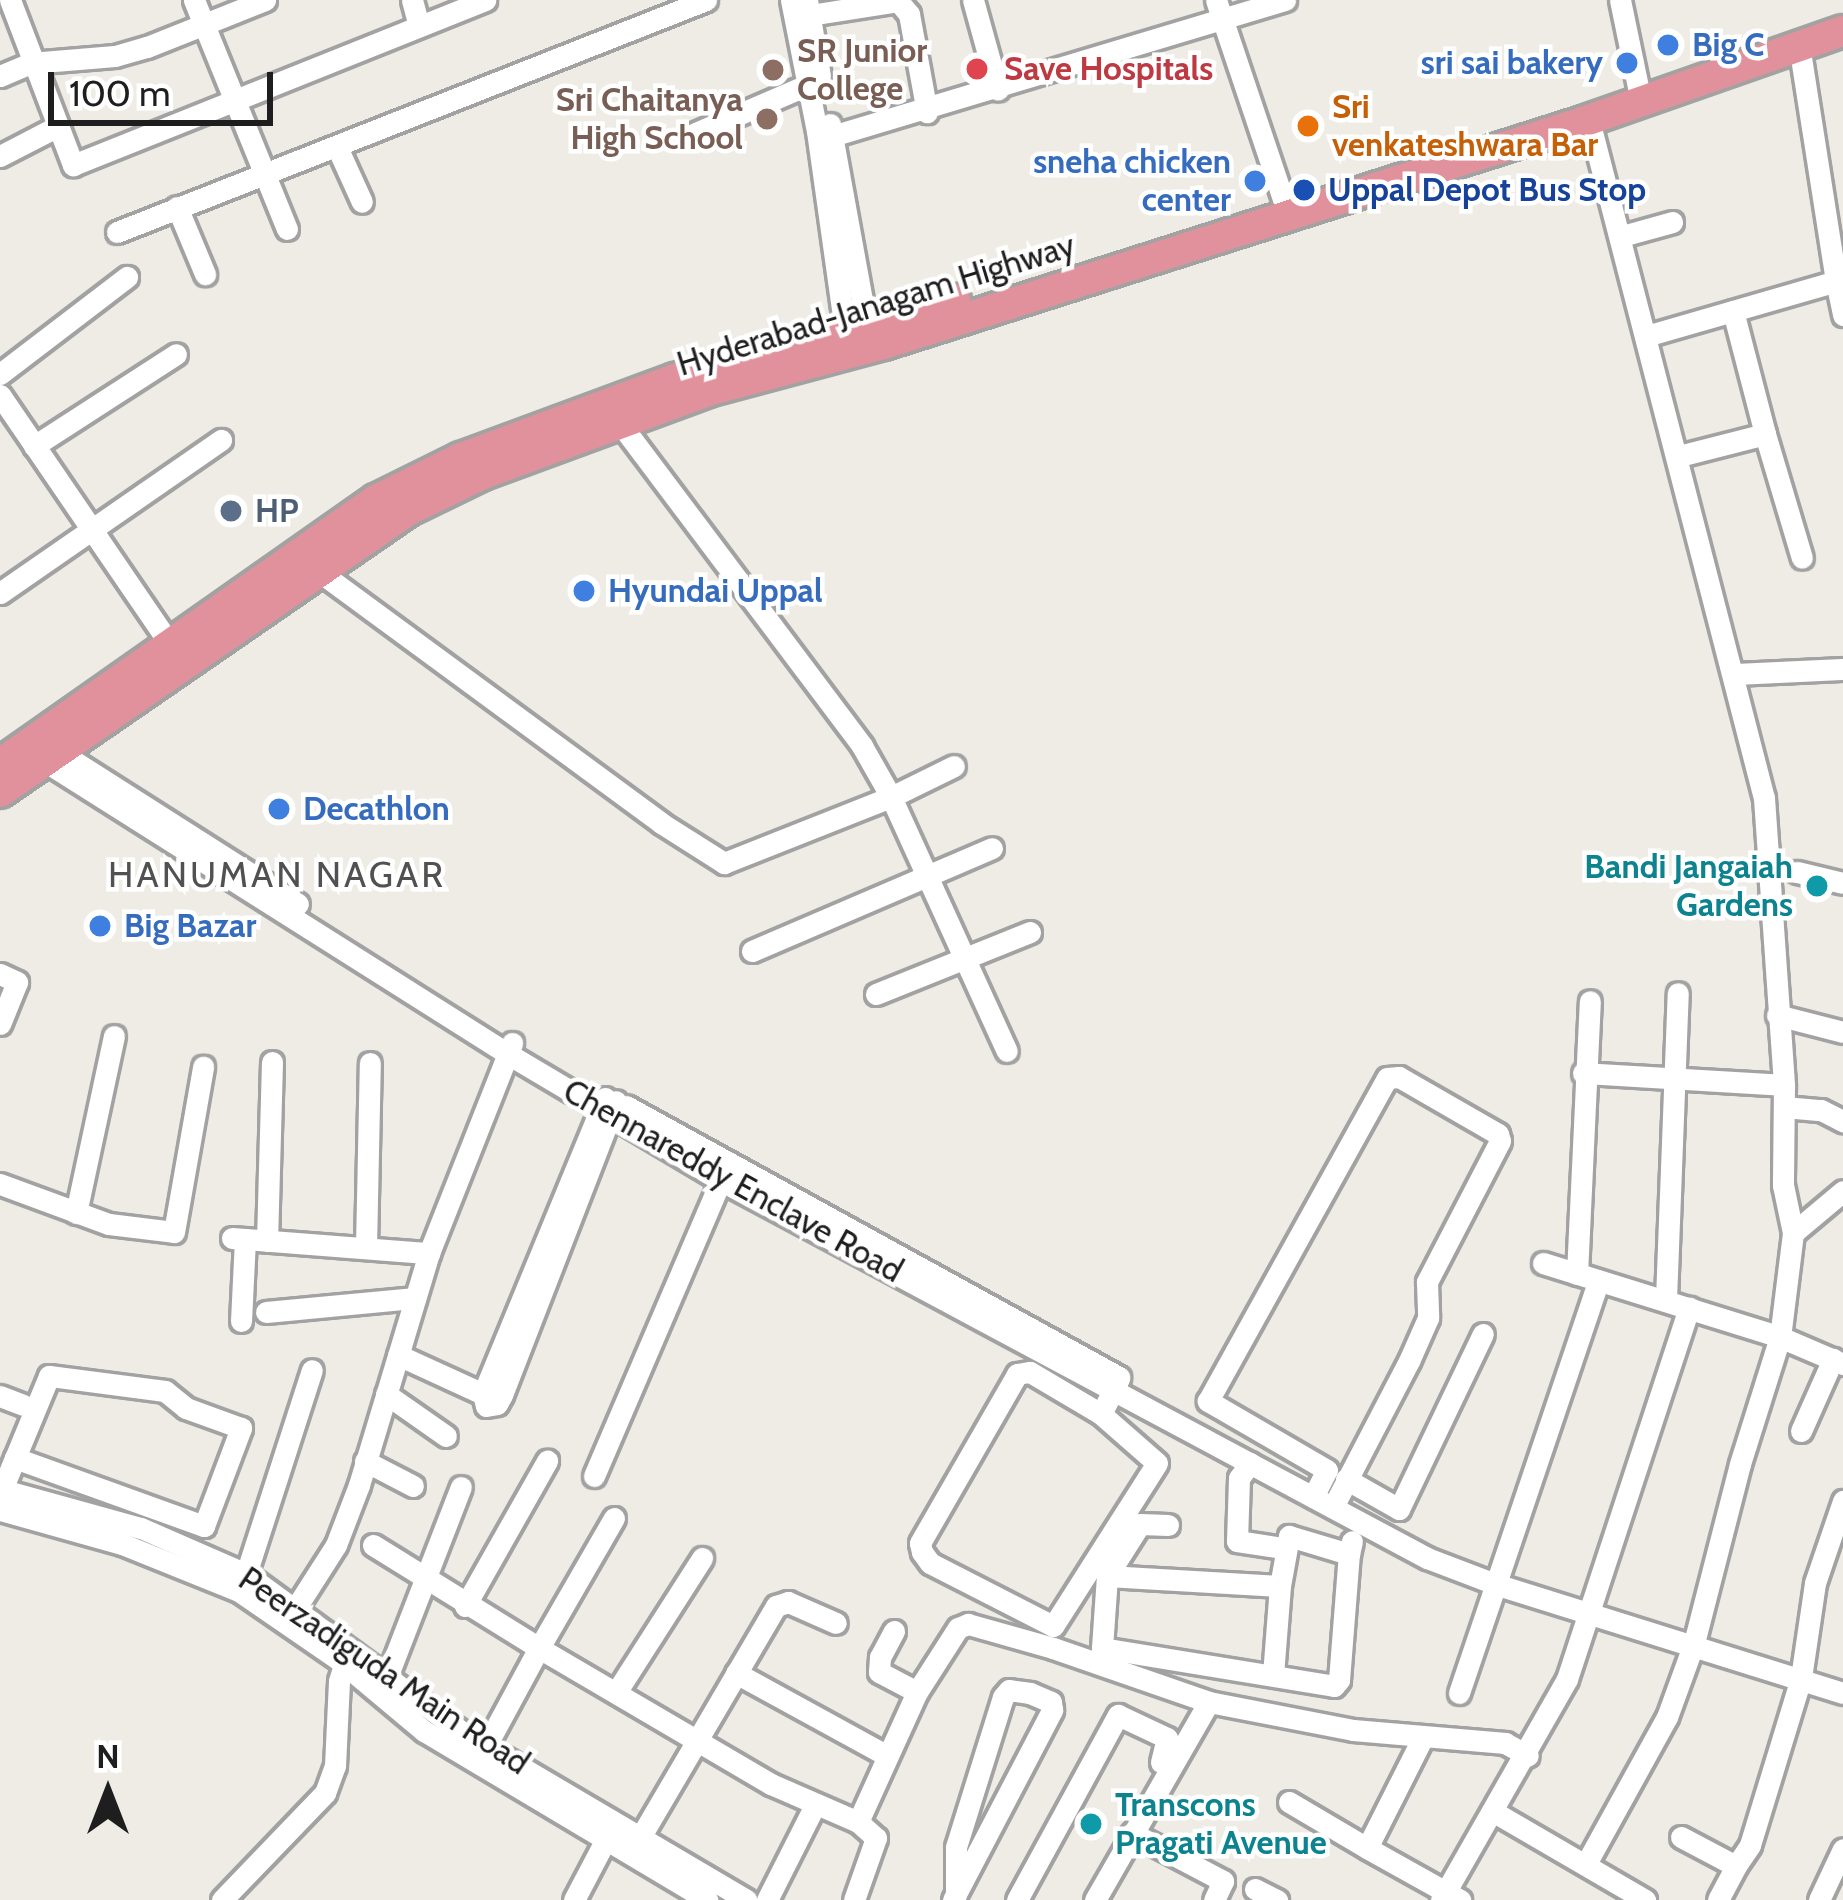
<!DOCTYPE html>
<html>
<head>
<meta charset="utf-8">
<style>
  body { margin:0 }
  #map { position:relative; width:1843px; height:1900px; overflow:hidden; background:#eeece5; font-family:Cabin,sans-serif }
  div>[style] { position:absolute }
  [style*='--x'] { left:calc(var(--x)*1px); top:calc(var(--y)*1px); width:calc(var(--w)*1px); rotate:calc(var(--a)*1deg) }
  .roads { filter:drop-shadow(3px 0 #a2a2a2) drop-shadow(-3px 0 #a2a2a2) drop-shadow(0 3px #a2a2a2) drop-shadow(0 -3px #a2a2a2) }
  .minor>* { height:21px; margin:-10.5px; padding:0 10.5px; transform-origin:10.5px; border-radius:10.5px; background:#fff }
  .highway>* { height:30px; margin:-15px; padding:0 15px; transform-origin:15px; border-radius:15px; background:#e1919c }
  .dots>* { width:33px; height:33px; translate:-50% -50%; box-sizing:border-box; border:6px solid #fff; border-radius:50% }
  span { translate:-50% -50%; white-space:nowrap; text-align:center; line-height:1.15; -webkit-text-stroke:9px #fff; paint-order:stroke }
  .shop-label { font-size:33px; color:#366cbe; font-weight:700 }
  .left { translate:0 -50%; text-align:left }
  .right { translate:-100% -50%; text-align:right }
  .education-label { font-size:33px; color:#785e54; font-weight:700 }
  .health-label { font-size:33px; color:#be3a42; font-weight:700 }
  .food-label { font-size:33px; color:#c56008; font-weight:700 }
  .transit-label { font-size:33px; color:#164399; font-weight:700 }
  .street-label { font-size:33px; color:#1e1e1e }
  .service-label { font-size:33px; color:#4e5e75; font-weight:700 }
  .culture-label { font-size:33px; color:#0d838f; font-weight:700 }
  .neighbourhood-label { font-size:36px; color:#515151; letter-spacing:3px }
  .north { position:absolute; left:48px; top:1732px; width:120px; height:120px; -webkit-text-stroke:9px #fff; paint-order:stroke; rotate:0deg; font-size:33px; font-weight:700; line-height:48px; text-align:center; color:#1e1e1e }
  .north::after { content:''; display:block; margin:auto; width:42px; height:54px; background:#1e1e1e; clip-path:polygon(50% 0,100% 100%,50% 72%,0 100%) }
  .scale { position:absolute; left:48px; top:72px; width:225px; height:54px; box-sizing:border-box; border:6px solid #1e1e1e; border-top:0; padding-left:15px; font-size:36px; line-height:42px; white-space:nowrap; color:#1e1e1e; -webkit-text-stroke:9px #fff; paint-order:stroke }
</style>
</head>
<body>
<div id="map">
  <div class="roads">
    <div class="minor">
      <i style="--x:10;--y:0;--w:177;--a:69.1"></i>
      <i style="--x:73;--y:165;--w:444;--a:-21.8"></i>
      <i style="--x:194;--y:0;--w:247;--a:67.9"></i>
      <i style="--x:412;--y:0;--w:27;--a:75"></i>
      <i style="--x:791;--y:0;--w:134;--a:78.8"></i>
      <i style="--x:817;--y:131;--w:202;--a:82"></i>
      <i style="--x:807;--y:0;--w:77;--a:80.3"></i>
      <i style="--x:973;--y:0;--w:93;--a:74.5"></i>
      <i style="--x:1216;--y:0;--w:213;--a:71.4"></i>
      <i style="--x:1620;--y:0;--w:89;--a:78.3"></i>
      <i style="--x:810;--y:15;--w:89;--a:-9"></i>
      <i style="--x:898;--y:1;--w:17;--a:50"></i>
      <i style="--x:909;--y:14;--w:100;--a:79.6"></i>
      <i style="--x:0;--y:76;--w:33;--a:-23"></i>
      <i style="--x:30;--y:63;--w:85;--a:-4.7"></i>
      <i style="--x:115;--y:56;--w:33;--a:-16"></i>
      <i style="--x:147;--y:47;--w:127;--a:-21.7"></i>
      <i style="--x:1589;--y:120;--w:700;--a:75.53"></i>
      <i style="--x:1764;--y:798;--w:288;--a:86"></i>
      <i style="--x:830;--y:124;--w:206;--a:79.7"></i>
      <i style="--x:691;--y:135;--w:126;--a:-23.3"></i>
      <i style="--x:832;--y:136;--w:473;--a:-16.7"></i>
      <i style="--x:337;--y:147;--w:60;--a:65.6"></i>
      <i style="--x:0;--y:156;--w:65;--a:-27.3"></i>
      <i style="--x:177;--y:207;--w:73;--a:67.3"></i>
      <i style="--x:117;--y:232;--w:633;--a:-21.5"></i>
      <i style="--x:1622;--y:236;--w:52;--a:-15.6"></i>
      <i style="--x:1836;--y:281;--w:35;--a:78"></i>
      <i style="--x:1733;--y:311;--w:127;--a:75.4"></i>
      <i style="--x:1646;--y:336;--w:198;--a:-16.1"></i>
      <i style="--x:1836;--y:281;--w:238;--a:-98.9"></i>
      <i style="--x:0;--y:374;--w:160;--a:-37.4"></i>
      <i style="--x:0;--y:395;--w:301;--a:55.7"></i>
      <i style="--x:619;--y:422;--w:405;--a:53.1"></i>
      <i style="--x:862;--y:746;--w:59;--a:60.4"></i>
      <i style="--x:891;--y:797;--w:279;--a:65.5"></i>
      <i style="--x:34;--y:446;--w:169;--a:-32.9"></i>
      <i style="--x:1679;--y:456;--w:89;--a:-14.3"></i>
      <i style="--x:1765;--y:434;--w:129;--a:73.4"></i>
      <i style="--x:317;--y:570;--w:427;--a:36.3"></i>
      <i style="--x:661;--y:823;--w:75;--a:32.4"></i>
      <i style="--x:724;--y:863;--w:180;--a:-21.6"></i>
      <i style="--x:891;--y:797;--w:70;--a:-26.2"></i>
      <i style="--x:0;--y:593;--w:269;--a:-34.7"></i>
      <i style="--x:1735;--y:674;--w:108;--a:-2.7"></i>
      <i style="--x:55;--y:749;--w:288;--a:32.5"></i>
      <i style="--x:43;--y:760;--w:550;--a:32.3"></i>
      <i style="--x:508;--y:1054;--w:247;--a:30.7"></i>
      <i style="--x:720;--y:1180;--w:802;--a:28.13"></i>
      <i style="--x:1427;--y:1558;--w:73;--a:20.9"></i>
      <i style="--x:1495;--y:1584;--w:365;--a:17.4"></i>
      <i style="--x:1797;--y:872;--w:47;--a:13.4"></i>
      <i style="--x:752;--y:951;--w:261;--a:-23.2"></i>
      <i style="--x:0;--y:974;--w:19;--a:25"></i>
      <i style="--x:17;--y:982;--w:45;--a:112"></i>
      <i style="--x:876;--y:994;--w:166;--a:-21.9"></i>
      <i style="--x:1777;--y:1015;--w:68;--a:14.4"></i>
      <i style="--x:1583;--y:1073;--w:201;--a:3.4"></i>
      <i style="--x:1784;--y:1085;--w:100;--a:90.6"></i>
      <i style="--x:1783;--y:1185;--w:49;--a:78.2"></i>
      <i style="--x:1793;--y:1233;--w:105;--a:97.1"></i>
      <i style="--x:1780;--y:1337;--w:133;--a:107.5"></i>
      <i style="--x:1740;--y:1464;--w:185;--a:104.4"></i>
      <i style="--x:1694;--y:1643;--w:79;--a:110"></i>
      <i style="--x:1667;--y:1717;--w:168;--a:118.9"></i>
      <i style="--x:605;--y:1098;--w:320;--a:112.4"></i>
      <i style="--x:483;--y:1394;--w:12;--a:76"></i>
      <i style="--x:486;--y:1406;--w:11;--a:-10"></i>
      <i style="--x:497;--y:1404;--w:10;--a:-61"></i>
      <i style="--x:502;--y:1395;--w:315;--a:-68.8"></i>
      <i style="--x:626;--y:1106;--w:563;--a:28.8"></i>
      <i style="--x:1784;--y:1107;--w:37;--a:5"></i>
      <i style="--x:1821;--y:1110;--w:25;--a:27"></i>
      <i style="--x:0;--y:1184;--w:116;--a:20.2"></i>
      <i style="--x:109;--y:1224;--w:65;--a:7"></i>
      <i style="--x:174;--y:1232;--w:168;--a:-80"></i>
      <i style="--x:76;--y:1213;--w:181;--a:-77.9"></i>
      <i style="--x:1793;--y:1233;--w:65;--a:-40"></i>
      <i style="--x:232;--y:1238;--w:198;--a:4.4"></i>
      <i style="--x:267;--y:1241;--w:179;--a:-88.4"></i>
      <i style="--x:366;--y:1247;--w:184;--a:-88.8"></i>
      <i style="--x:1543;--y:1263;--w:248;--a:17.3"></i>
      <i style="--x:1780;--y:1337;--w:69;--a:23.2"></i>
      <i style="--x:1577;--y:1274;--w:273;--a:-87.3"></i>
      <i style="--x:1666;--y:1299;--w:306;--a:-87.8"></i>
      <i style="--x:266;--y:1312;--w:150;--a:-5.4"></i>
      <i style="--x:241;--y:1321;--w:82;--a:-87.2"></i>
      <i style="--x:398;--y:1355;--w:94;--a:24.6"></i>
      <i style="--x:386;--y:1394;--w:73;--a:35"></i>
      <i style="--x:0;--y:1396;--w:25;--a:21"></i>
      <i style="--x:1101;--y:1414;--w:74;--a:41.2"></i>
      <i style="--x:1157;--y:1463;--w:193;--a:122.5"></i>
      <i style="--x:1053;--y:1626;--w:138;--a:-152.9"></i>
      <i style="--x:930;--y:1563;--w:14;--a:-126"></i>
      <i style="--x:922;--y:1552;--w:9;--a:-103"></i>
      <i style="--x:920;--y:1543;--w:195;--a:-60.1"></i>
      <i style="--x:1017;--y:1374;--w:13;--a:-9"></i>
      <i style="--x:1030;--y:1372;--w:82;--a:30.6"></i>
      <i style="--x:1101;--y:1414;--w:39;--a:-63"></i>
      <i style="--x:1801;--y:1431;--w:79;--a:-66"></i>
      <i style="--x:365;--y:1461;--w:54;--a:27.5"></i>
      <i style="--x:1250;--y:1463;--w:19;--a:126"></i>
      <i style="--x:1239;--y:1478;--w:63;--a:91.8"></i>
      <i style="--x:1237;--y:1541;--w:47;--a:8.7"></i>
      <i style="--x:594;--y:1476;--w:333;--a:-66.8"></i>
      <i style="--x:1346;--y:1479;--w:61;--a:29.5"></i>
      <i style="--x:1399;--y:1509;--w:194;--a:-64.4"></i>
      <i style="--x:0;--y:1489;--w:146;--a:15.5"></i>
      <i style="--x:141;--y:1528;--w:115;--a:23.7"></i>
      <i style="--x:246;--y:1574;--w:269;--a:36.2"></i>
      <i style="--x:463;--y:1733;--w:329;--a:30.5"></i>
      <i style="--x:2;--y:1490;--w:35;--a:-68"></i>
      <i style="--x:15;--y:1458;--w:201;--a:19.8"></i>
      <i style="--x:204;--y:1526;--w:105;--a:-69.3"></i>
      <i style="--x:241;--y:1428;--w:59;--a:-160"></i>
      <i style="--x:186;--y:1408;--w:27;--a:-141"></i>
      <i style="--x:165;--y:1391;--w:117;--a:-172.6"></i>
      <i style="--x:49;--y:1376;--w:89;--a:112.5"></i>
      <i style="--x:1313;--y:1497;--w:30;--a:-63"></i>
      <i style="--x:1327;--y:1470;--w:138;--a:-149.9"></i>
      <i style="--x:1208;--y:1401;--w:369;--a:-61"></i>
      <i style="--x:1387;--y:1078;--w:12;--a:-5"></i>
      <i style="--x:1399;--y:1077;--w:114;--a:29.9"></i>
      <i style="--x:1498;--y:1134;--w:7;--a:74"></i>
      <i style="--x:1500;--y:1141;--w:159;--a:117.4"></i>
      <i style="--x:1427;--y:1282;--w:36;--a:88"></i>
      <i style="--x:1428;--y:1318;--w:47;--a:113.8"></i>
      <i style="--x:1409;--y:1361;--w:165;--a:117.5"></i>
      <i style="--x:0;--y:1510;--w:127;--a:15.6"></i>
      <i style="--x:122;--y:1544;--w:126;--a:21.9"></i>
      <i style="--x:239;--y:1591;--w:121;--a:34.6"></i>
      <i style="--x:339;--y:1660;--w:111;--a:39.9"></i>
      <i style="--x:424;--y:1731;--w:330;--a:30.8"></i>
      <i style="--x:1168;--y:1525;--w:28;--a:-178"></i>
      <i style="--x:1140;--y:1524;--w:62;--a:122.4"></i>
      <i style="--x:1107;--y:1576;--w:173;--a:3.3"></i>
      <i style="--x:1280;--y:1586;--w:51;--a:-79.8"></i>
      <i style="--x:1289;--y:1536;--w:63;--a:16.7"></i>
      <i style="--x:1349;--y:1554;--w:13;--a:-77"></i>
      <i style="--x:373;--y:1545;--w:195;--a:31.8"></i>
      <i style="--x:539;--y:1648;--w:150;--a:-60"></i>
      <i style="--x:246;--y:1574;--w:214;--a:-72.1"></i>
      <i style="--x:1107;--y:1576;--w:72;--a:94"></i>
      <i style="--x:1102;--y:1648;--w:235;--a:9.3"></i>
      <i style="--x:1334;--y:1686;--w:8;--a:-50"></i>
      <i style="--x:1339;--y:1680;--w:126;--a:-85.5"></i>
      <i style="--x:297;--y:1606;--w:72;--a:-57.4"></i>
      <i style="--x:336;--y:1545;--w:64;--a:-69"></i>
      <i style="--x:359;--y:1485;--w:242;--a:-73.2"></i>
      <i style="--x:429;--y:1253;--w:226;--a:-68.4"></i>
      <i style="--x:465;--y:1606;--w:167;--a:-60.5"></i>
      <i style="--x:894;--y:1631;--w:30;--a:118"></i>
      <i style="--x:880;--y:1657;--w:15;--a:94"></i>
      <i style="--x:879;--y:1672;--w:43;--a:27.8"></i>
      <i style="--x:736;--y:1673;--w:171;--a:28.7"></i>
      <i style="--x:1273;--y:1675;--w:89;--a:-85.5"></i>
      <i style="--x:386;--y:1680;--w:207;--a:-68.8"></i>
      <i style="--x:617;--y:1691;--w:158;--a:-57.4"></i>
      <i style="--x:1459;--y:1693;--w:434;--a:-71.3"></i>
      <i style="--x:1422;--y:1739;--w:122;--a:116.8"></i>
      <i style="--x:1367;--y:1848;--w:107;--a:29.2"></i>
      <i style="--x:486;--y:1746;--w:111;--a:-61.6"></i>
      <i style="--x:539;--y:1648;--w:269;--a:30.4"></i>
      <i style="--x:771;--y:1784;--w:95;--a:23.6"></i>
      <i style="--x:1289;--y:1802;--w:91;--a:30.5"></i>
      <i style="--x:1494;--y:1812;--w:175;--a:30.2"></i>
      <i style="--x:1132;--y:1833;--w:103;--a:27.8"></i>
      <i style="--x:1223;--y:1881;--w:21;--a:115"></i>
      <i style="--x:641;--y:1836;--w:267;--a:-59.6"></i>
      <i style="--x:776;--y:1606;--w:13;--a:-18"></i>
      <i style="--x:788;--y:1602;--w:52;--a:23.6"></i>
      <i style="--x:1681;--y:1837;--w:62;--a:27.8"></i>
      <i style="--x:1736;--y:1866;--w:38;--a:118"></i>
      <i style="--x:1736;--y:1866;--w:25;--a:-56"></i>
      <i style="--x:1750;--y:1845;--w:175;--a:-73"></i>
      <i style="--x:1801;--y:1678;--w:96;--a:-81.6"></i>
      <i style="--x:1815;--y:1583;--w:87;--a:-71.1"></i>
      <i style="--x:1255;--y:1889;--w:25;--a:27"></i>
      <i style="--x:222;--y:1900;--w:149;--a:-46.1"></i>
      <i style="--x:325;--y:1793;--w:29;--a:-70"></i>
      <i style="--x:335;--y:1766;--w:85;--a:-87.3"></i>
      <i style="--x:339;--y:1681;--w:17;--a:-73"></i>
      <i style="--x:574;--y:1900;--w:69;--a:-62.3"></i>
      <i style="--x:767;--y:1900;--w:106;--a:-63.2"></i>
      <i style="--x:854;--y:1900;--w:66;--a:-70.5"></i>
      <i style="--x:876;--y:1838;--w:24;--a:-138"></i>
      <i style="--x:858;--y:1822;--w:143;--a:-65.6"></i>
      <i style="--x:917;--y:1692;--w:76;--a:-57.4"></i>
      <i style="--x:958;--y:1628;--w:11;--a:-22"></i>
      <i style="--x:968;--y:1624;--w:88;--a:15.8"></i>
      <i style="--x:1053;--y:1648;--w:165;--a:19.1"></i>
      <i style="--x:953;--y:1900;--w:7;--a:-63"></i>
      <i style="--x:956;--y:1894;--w:208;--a:-62.4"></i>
      <i style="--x:1052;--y:1710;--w:8;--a:-97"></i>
      <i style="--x:1051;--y:1702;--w:23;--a:-157"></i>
      <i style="--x:1030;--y:1693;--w:21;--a:-172"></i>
      <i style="--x:1009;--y:1690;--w:9;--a:131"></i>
      <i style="--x:1003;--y:1697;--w:157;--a:107.4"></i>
      <i style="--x:956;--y:1847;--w:47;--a:90"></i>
      <i style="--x:1017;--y:1900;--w:211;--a:-61.4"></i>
      <i style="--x:1118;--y:1715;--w:54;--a:25.1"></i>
      <i style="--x:1167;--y:1738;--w:25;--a:104"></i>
      <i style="--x:1095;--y:1900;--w:228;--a:-60.1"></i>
      <i style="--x:1209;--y:1702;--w:147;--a:11"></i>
      <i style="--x:1353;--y:1730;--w:153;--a:4.9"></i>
      <i style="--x:1505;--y:1743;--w:26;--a:29"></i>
      <i style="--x:1441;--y:1900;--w:254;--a:-60.3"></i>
      <i style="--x:1567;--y:1679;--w:391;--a:-71.8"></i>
      <i style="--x:1819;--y:1900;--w:56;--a:-64.8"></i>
    </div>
    <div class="highway">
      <i style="--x:0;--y:764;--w:459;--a:-35.1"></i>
      <i style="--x:376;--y:500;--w:95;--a:-26.3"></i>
      <i style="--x:461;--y:458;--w:228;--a:-20.3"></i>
      <i style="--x:675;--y:379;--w:291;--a:-15.8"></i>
      <i style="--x:0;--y:792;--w:497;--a:-34.6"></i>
      <i style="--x:409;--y:510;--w:82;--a:-25.9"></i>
      <i style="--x:483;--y:474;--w:240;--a:-20.2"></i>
      <i style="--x:708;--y:391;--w:182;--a:-15"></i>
      <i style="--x:884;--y:344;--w:733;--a:-17.62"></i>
      <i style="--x:1583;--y:122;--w:275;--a:-19.3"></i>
    </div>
  </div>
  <div class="dots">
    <i style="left:1668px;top:45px;background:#3f7fe0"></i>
    <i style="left:1627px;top:63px;background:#3f7fe0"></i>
    <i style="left:977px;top:69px;background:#e0444e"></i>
    <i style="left:773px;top:70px;background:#8d6e63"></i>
    <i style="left:767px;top:119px;background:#8d6e63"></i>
    <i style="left:1308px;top:126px;background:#e8710a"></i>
    <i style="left:1255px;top:181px;background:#3f7fe0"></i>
    <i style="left:1304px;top:190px;background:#1a4fb4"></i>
    <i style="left:231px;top:511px;background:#5c6f8a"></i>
    <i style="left:584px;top:591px;background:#3f7fe0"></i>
    <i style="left:279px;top:809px;background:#3f7fe0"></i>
    <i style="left:1817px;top:886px;background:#0f9aa8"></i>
    <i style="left:100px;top:926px;background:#3f7fe0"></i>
    <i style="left:1091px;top:1824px;background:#0f9aa8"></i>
  </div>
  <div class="shop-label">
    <span class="left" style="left:1692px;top:45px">Big C</span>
    <span class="right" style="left:1603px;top:63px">sri sai bakery</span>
    <span class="right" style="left:1231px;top:181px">sneha chicken<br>center</span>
    <span class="left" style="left:608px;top:591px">Hyundai Uppal</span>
    <span class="left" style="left:303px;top:809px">Decathlon</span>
    <span class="left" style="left:124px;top:926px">Big Bazar</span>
  </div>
  <div class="education-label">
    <span class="left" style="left:797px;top:70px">SR Junior<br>College</span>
    <span class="right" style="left:743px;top:119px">Sri Chaitanya<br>High School</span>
  </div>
  <div class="health-label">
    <span class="left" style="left:1004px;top:69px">Save Hospitals</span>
  </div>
  <div class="food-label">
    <span class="left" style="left:1332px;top:126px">Sri<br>venkateshwara Bar</span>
  </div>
  <div class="transit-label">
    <span class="left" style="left:1328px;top:190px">Uppal Depot Bus Stop</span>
  </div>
  <div class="street-label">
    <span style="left:876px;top:305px;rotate:-17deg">Hyderabad-Janagam Highway</span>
    <span style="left:733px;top:1181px;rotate:29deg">Chennareddy Enclave Road</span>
    <span style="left:384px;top:1671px;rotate:34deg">Peerzadiguda Main Road</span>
  </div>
  <div class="service-label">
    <span class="left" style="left:255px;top:511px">HP</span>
  </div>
  <div class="culture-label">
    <span class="right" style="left:1793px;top:886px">Bandi Jangaiah<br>Gardens</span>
    <span class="left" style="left:1115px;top:1824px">Transcons<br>Pragati Avenue</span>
  </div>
  <div class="neighbourhood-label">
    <span style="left:277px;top:875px">HANUMAN NAGAR</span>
  </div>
  <div class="north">N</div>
  <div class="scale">100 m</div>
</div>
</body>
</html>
